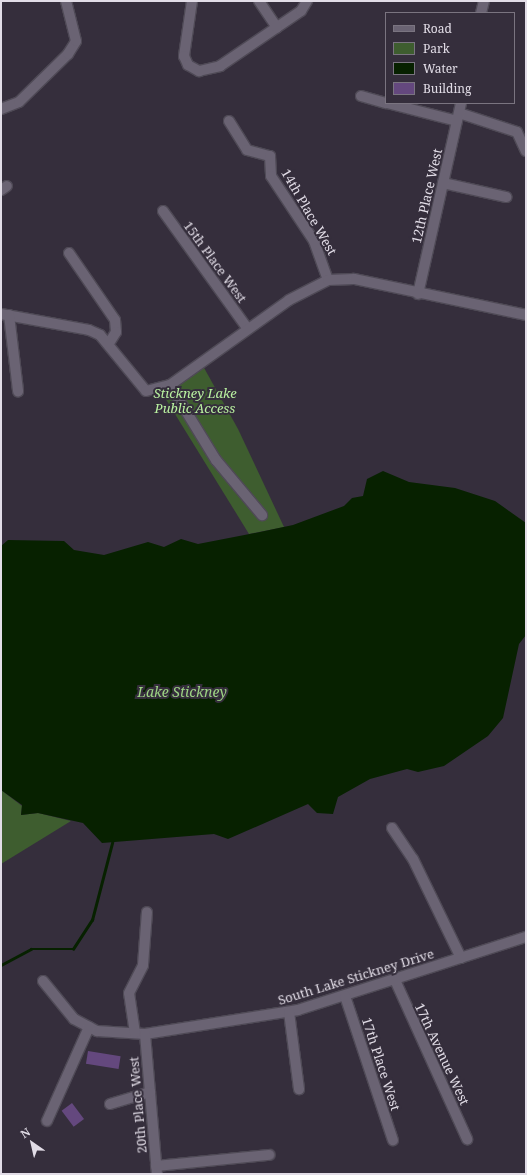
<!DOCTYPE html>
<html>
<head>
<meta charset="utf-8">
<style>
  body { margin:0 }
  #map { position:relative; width:527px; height:1175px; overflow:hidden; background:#352e3c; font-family:"Noto Serif",serif }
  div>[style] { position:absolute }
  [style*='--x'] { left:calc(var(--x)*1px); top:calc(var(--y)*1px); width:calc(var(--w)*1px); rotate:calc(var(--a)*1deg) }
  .green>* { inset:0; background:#3e5d2f }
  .water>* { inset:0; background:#072100 }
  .stream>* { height:2.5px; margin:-1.25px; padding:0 1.25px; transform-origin:1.25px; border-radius:1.25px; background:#072100 }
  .building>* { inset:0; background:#64487e; transform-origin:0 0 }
  .roads { filter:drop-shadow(1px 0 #4f4a56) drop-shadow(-1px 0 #4f4a56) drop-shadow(0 1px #4f4a56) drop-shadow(0 -1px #4f4a56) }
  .minor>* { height:10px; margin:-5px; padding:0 5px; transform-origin:5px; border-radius:5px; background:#6a6373 }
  span { translate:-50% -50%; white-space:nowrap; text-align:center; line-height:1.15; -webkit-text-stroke:4px #352e3c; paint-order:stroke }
  .street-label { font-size:13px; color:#e2dde7 }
  .park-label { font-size:13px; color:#b9f1a0; font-style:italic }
  .water-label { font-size:14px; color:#9cd283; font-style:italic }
  .frame { position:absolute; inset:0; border:2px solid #e2dde7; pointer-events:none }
  .legend { position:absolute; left:385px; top:12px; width:130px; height:92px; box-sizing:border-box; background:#352e3c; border:1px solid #7a7480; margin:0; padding:5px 7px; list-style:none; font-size:12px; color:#e2dde7 }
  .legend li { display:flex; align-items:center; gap:8px; height:20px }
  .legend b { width:20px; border:1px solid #7a7480 }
  .north { position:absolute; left:12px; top:1123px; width:40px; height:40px; -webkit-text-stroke:3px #352e3c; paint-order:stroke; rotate:326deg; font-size:11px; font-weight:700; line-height:16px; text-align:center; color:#e2dde7 }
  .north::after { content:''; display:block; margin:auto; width:14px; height:18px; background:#e2dde7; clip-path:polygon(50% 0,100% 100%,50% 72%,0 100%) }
</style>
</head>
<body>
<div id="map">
  <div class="green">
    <i style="clip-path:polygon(203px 366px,238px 429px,284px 527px,249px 534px,162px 393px)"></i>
    <i style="clip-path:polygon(1px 790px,22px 806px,21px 815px,38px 813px,71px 821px,1px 864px)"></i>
  </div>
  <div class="water">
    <i style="clip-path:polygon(383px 471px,409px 482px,455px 488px,495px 501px,526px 523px,526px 635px,519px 644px,503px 718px,488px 736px,444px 766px,418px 772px,407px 769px,370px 779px,338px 797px,333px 814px,317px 813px,308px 804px,228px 839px,214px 834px,102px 843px,83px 823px,38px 813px,21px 815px,22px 805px,1px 790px,1px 546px,8px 540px,64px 541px,74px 550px,104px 555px,148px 542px,164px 547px,181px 539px,198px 544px,260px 532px,293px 525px,344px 506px,352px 498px,363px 496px,367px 479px)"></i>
  </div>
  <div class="stream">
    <i style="--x:1;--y:965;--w:34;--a:-28"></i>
    <i style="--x:31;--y:949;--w:42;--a:0"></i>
    <i style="--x:73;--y:949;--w:35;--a:-57"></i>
    <i style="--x:92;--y:920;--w:80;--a:-75.4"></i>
  </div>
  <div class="building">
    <i style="left:88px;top:1051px;width:33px;height:13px;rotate:9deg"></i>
    <i style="left:72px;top:1103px;width:20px;height:13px;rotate:53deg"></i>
  </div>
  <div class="roads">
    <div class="minor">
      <i style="--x:192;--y:1;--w:56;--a:98.3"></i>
      <i style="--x:184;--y:56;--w:10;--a:66"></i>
      <i style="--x:188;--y:65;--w:13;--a:29"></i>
      <i style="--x:199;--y:71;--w:22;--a:-13"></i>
      <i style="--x:220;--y:66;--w:98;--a:-34.2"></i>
      <i style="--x:301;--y:11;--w:12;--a:-59"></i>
      <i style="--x:259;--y:1;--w:32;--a:56"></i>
      <i style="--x:481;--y:13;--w:12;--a:-76"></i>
      <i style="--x:361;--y:96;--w:26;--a:16"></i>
      <i style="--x:387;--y:103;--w:72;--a:14.4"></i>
      <i style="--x:1;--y:109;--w:19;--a:-21"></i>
      <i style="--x:19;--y:102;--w:69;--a:-44.4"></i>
      <i style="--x:68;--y:54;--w:15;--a:-58"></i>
      <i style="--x:76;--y:41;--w:41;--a:-104"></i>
      <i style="--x:459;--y:113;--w:61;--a:18.1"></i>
      <i style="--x:517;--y:132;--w:21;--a:65"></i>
      <i style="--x:229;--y:121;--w:34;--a:58"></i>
      <i style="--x:247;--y:150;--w:24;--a:15"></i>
      <i style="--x:270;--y:156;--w:20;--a:87"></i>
      <i style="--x:271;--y:176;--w:78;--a:56.5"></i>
      <i style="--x:314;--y:241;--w:41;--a:70.3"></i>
      <i style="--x:443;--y:183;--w:65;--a:12.5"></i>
      <i style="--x:1;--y:190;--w:7;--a:-34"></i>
      <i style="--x:163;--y:211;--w:144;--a:54.3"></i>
      <i style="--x:69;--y:253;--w:81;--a:55.5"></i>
      <i style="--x:115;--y:320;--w:12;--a:85"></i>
      <i style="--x:116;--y:332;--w:13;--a:122"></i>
      <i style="--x:418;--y:294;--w:196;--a:-77.3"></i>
      <i style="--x:1;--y:314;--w:89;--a:10.3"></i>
      <i style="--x:89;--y:330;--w:12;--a:24"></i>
      <i style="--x:100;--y:335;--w:72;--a:50.6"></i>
      <i style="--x:146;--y:391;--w:25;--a:-14"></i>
      <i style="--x:170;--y:385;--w:146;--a:-35.5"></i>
      <i style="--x:289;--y:300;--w:44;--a:-27.1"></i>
      <i style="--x:328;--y:280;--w:26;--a:-2"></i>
      <i style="--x:354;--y:279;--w:176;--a:11.8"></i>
      <i style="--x:9;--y:315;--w:77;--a:83.2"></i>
      <i style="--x:170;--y:385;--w:88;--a:58.5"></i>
      <i style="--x:216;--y:460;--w:72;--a:50.1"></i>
      <i style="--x:392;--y:828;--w:37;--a:56"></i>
      <i style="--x:413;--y:859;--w:110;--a:64.1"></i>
      <i style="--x:395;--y:980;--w:175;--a:65.6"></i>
      <i style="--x:43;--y:981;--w:49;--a:50.8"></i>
      <i style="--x:74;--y:1019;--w:26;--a:28"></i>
      <i style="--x:97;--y:1031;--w:48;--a:3.6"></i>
      <i style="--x:145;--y:1034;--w:155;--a:-8.9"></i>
      <i style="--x:298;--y:1010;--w:239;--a:-17.8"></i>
      <i style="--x:345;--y:996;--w:152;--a:71.6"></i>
      <i style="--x:289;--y:1012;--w:78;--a:82.6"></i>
      <i style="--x:135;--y:1033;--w:40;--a:-98.5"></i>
      <i style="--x:129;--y:993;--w:31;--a:-63"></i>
      <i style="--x:143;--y:965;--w:53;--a:-85.7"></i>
      <i style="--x:145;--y:1034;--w:141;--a:85.1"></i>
      <i style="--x:110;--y:1104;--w:42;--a:-16.7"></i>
      <i style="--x:47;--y:1121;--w:103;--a:-65.9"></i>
      <i style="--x:156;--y:1166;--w:114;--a:-5.6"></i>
    </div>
  </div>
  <div class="street-label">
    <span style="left:427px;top:196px;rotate:-77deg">12th Place West</span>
    <span style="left:309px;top:212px;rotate:60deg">14th Place West</span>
    <span style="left:215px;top:262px;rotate:54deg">15th Place West</span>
    <span style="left:356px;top:977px;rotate:-17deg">South Lake Stickney Drive</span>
    <span style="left:442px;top:1054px;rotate:65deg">17th Avenue West</span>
    <span style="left:381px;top:1064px;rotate:72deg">17th Place West</span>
    <span style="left:138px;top:1105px;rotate:-95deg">20th Place West</span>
  </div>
  <div class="park-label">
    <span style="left:195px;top:401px">Stickney Lake<br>Public Access</span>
  </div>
  <div class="water-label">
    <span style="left:182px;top:692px">Lake Stickney</span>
  </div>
  <div class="frame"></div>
  <ul class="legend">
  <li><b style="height:5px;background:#6a6373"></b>Road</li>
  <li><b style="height:11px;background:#3e5d2f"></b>Park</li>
  <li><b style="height:11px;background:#072100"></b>Water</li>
  <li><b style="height:11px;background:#64487e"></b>Building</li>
  </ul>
  <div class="north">N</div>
</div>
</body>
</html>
